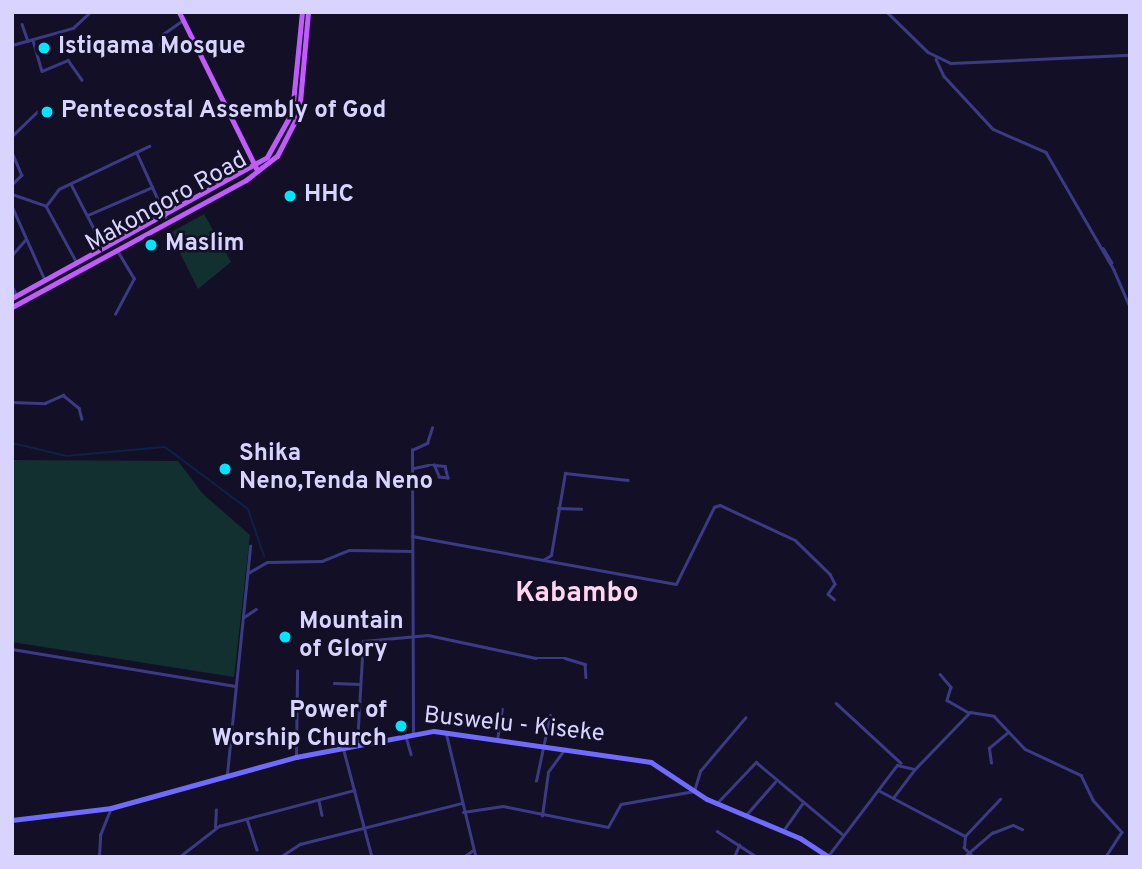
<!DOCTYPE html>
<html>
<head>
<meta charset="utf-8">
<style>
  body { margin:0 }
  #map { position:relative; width:1142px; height:869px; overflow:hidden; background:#130f26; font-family:Overpass,sans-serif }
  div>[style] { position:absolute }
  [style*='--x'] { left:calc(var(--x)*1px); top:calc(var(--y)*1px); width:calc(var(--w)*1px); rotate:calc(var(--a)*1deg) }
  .green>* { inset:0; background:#12302f }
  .stream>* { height:2px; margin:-1px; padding:0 1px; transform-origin:1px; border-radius:1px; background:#0c2248 }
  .minor>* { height:2.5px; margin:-1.25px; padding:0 1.25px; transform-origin:1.25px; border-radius:1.25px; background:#3d3a85 }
  .secondary>* { height:4.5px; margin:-2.25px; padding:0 2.25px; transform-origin:2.25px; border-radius:2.25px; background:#6f6bff }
  .primary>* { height:5px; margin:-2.5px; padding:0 2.5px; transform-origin:2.5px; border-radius:2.5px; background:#c25bff }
  .dots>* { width:19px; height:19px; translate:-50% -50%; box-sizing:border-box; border:4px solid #130f26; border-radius:50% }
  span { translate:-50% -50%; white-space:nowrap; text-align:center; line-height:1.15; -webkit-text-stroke:5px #130f26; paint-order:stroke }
  .poi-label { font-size:24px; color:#d9d4ff; font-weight:700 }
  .left { translate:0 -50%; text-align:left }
  .right { translate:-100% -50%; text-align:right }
  .street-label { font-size:24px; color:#d9d4ff }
  .quarter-label { font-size:28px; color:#ffd6f0; font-weight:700 }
  .frame { position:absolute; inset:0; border:14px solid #d9d4ff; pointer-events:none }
</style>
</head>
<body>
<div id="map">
  <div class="green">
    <i style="clip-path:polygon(204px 214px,231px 262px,198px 289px,170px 233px)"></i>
    <i style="clip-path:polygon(12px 460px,178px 461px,203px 494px,250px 535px,234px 677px,12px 642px)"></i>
  </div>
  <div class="stream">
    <i style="--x:12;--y:443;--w:56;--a:13.5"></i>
    <i style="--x:66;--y:456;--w:99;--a:-5.2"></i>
    <i style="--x:165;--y:447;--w:104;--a:36.8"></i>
    <i style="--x:248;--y:509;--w:50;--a:71.2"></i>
  </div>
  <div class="minor">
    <i style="--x:887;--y:12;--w:57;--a:44.3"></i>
    <i style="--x:928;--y:52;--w:25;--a:26"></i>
    <i style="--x:951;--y:63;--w:179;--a:-2.6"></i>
    <i style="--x:22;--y:24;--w:18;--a:71"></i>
    <i style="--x:33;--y:40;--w:32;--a:74"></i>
    <i style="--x:42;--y:71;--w:28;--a:-23"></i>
    <i style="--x:68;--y:60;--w:24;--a:55"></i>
    <i style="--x:12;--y:45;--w:63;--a:-15.6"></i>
    <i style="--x:73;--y:28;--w:23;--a:-43"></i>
    <i style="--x:160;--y:45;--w:11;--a:-75"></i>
    <i style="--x:163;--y:34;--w:24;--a:-35"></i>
    <i style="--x:936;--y:59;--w:19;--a:65"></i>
    <i style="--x:944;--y:76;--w:72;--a:47.2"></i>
    <i style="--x:993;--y:129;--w:58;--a:23.5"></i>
    <i style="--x:1046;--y:152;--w:136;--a:60"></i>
    <i style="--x:1114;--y:270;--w:40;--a:66.6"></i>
    <i style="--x:12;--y:136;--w:35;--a:-44"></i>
    <i style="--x:12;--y:152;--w:25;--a:67"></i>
    <i style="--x:22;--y:175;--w:14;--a:135"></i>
    <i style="--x:137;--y:153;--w:70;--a:65.6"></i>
    <i style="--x:71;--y:184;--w:70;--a:62.7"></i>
    <i style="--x:12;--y:194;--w:36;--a:19"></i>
    <i style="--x:46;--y:206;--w:63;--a:61.4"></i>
    <i style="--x:12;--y:206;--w:79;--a:66"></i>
    <i style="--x:46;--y:206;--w:21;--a:-53"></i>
    <i style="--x:59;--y:189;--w:100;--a:-25.5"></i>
    <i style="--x:88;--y:215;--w:70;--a:-23.6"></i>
    <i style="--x:1103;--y:248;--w:17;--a:59"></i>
    <i style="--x:12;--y:255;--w:21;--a:-49"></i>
    <i style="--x:12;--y:286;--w:11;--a:63"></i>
    <i style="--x:115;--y:314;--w:40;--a:-62"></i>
    <i style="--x:134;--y:279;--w:33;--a:-121"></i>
    <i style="--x:12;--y:402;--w:33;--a:2"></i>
    <i style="--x:45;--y:403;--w:20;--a:-24"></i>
    <i style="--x:63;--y:395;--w:21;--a:39"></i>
    <i style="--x:79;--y:408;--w:11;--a:75"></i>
    <i style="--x:414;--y:468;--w:14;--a:-12"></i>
    <i style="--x:428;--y:465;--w:6;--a:0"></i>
    <i style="--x:434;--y:465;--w:11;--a:5"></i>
    <i style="--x:445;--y:466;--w:12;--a:76"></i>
    <i style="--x:448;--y:478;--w:9;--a:-174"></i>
    <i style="--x:439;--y:477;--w:13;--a:-113"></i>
    <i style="--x:558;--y:508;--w:23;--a:2"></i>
    <i style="--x:412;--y:536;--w:268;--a:10.3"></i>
    <i style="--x:676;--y:584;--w:86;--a:-63.7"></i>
    <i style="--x:714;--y:507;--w:6;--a:-18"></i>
    <i style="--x:720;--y:505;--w:83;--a:25"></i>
    <i style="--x:795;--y:540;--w:49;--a:44.2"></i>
    <i style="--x:830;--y:574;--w:11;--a:63"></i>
    <i style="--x:835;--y:584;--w:12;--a:125"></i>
    <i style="--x:828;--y:594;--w:8;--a:40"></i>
    <i style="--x:543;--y:560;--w:9;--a:-32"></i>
    <i style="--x:551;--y:555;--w:83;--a:-80.3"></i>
    <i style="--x:565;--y:473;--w:63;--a:6.3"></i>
    <i style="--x:248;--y:573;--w:22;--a:-30"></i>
    <i style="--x:267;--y:562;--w:55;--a:-1"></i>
    <i style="--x:322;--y:561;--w:29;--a:-22"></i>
    <i style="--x:349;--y:550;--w:63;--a:0.9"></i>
    <i style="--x:244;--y:617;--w:14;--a:-34"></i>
    <i style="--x:12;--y:649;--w:226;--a:9.4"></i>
    <i style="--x:940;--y:674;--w:17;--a:50"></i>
    <i style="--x:951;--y:687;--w:14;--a:107"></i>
    <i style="--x:947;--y:700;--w:24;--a:30"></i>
    <i style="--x:334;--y:683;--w:26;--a:2"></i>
    <i style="--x:836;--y:703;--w:88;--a:42.7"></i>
    <i style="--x:413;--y:732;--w:282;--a:-90.2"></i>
    <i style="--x:412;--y:450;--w:17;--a:-25"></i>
    <i style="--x:427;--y:443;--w:16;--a:-72"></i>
    <i style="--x:446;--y:732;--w:129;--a:76.5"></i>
    <i style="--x:405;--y:733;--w:22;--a:74"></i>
    <i style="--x:497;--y:740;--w:31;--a:-81"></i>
    <i style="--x:357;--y:744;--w:103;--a:-86.7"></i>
    <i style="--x:363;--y:641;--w:65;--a:-5.3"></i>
    <i style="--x:428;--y:635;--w:110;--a:12"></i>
    <i style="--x:536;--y:658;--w:29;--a:0"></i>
    <i style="--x:565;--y:658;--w:21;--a:17"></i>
    <i style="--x:585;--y:664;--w:13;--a:86"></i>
    <i style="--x:343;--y:747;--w:114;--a:75.2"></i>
    <i style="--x:296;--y:757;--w:86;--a:-89.3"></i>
    <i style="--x:991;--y:763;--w:15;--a:-98"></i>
    <i style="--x:989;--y:748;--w:25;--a:-40"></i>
    <i style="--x:227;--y:774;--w:229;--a:-84.2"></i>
    <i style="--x:536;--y:781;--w:67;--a:-78"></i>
    <i style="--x:880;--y:791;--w:96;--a:27.9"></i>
    <i style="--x:893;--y:798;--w:35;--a:-53"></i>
    <i style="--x:319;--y:801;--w:14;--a:78"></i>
    <i style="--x:716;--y:804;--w:58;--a:-46.4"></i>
    <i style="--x:756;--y:762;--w:112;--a:39.9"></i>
    <i style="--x:463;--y:812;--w:40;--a:-8.5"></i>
    <i style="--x:503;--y:806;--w:107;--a:11.3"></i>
    <i style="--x:608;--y:827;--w:26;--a:-61"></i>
    <i style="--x:621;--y:804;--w:74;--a:-10.1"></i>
    <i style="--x:694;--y:791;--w:21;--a:-73"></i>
    <i style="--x:700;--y:771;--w:70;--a:-49.7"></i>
    <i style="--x:542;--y:816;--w:44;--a:-82.2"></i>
    <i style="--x:548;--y:772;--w:27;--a:-54"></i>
    <i style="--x:745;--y:816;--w:45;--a:-48.6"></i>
    <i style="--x:247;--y:819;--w:32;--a:72"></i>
    <i style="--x:215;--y:827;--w:17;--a:-87"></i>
    <i style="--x:717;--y:831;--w:48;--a:33"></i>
    <i style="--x:783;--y:831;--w:35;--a:-55"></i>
    <i style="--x:828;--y:856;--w:114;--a:-52.8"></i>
    <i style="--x:897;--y:765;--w:18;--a:13"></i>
    <i style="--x:915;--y:769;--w:79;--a:-46"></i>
    <i style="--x:970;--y:712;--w:24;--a:9"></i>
    <i style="--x:994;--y:716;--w:45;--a:46.8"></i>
    <i style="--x:1025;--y:749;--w:62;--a:24.9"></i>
    <i style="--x:1081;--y:775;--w:28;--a:64"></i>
    <i style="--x:1093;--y:800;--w:43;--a:47.8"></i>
    <i style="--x:1122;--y:832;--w:30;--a:123"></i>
    <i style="--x:99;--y:857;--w:22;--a:-87"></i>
    <i style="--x:100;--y:835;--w:29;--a:-68"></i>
    <i style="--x:179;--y:857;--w:51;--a:-37.8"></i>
    <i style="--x:219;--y:826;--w:140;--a:-14.9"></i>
    <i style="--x:280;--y:857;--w:24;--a:-33"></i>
    <i style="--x:300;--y:844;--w:167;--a:-14.2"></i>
    <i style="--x:463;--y:857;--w:11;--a:-34"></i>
    <i style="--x:734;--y:857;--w:13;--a:-67"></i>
    <i style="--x:964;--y:857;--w:37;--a:-41"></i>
    <i style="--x:992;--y:833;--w:22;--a:-21"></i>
    <i style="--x:1013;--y:825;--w:10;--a:24"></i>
    <i style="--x:973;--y:857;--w:13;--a:-135"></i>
    <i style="--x:964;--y:848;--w:12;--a:-85"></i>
    <i style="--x:965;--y:836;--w:51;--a:-46.6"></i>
  </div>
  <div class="secondary">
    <i style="--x:12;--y:820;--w:100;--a:-6.9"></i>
    <i style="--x:111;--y:808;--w:192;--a:-15.4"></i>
    <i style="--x:296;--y:757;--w:140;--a:-10.7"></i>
    <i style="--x:434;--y:731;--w:219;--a:8.1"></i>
    <i style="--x:651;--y:762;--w:67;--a:33.5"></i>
    <i style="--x:707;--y:799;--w:101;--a:22.8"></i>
    <i style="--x:800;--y:838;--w:35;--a:33"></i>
  </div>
  <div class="primary">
    <i style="--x:179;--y:12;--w:176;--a:63.7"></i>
    <i style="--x:12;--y:298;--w:291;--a:-28.9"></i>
    <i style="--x:267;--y:157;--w:51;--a:-60.9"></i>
    <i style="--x:292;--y:112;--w:100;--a:-84.3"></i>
    <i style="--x:12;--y:307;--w:266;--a:-28.5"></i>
    <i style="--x:246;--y:180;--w:39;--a:-38"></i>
    <i style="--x:277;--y:156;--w:48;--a:-62.9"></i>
    <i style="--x:299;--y:113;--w:101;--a:-84.9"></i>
  </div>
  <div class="dots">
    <i style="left:44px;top:48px;background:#00e5ff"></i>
    <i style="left:47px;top:112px;background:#00e5ff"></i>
    <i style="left:290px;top:196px;background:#00e5ff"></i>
    <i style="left:151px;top:245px;background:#00e5ff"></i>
    <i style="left:225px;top:469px;background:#00e5ff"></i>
    <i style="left:285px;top:637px;background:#00e5ff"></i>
    <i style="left:401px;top:726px;background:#00e5ff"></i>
  </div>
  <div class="poi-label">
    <span class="left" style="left:58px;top:48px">Istiqama Mosque</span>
    <span class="left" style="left:61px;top:112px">Pentecostal Assembly of God</span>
    <span class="left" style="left:304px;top:196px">HHC</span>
    <span class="left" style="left:165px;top:245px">Maslim</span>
    <span class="left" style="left:239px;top:469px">Shika<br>Neno,Tenda Neno</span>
    <span class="left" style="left:299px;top:637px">Mountain<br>of Glory</span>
    <span class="right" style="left:387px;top:726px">Power of<br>Worship Church</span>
  </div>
  <div class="street-label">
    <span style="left:167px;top:203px;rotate:-29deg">Makongoro Road</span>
    <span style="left:514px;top:726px;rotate:6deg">Buswelu - Kiseke</span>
  </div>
  <div class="quarter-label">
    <span style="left:577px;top:594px">Kabambo</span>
  </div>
  <div class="frame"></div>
</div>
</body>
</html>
